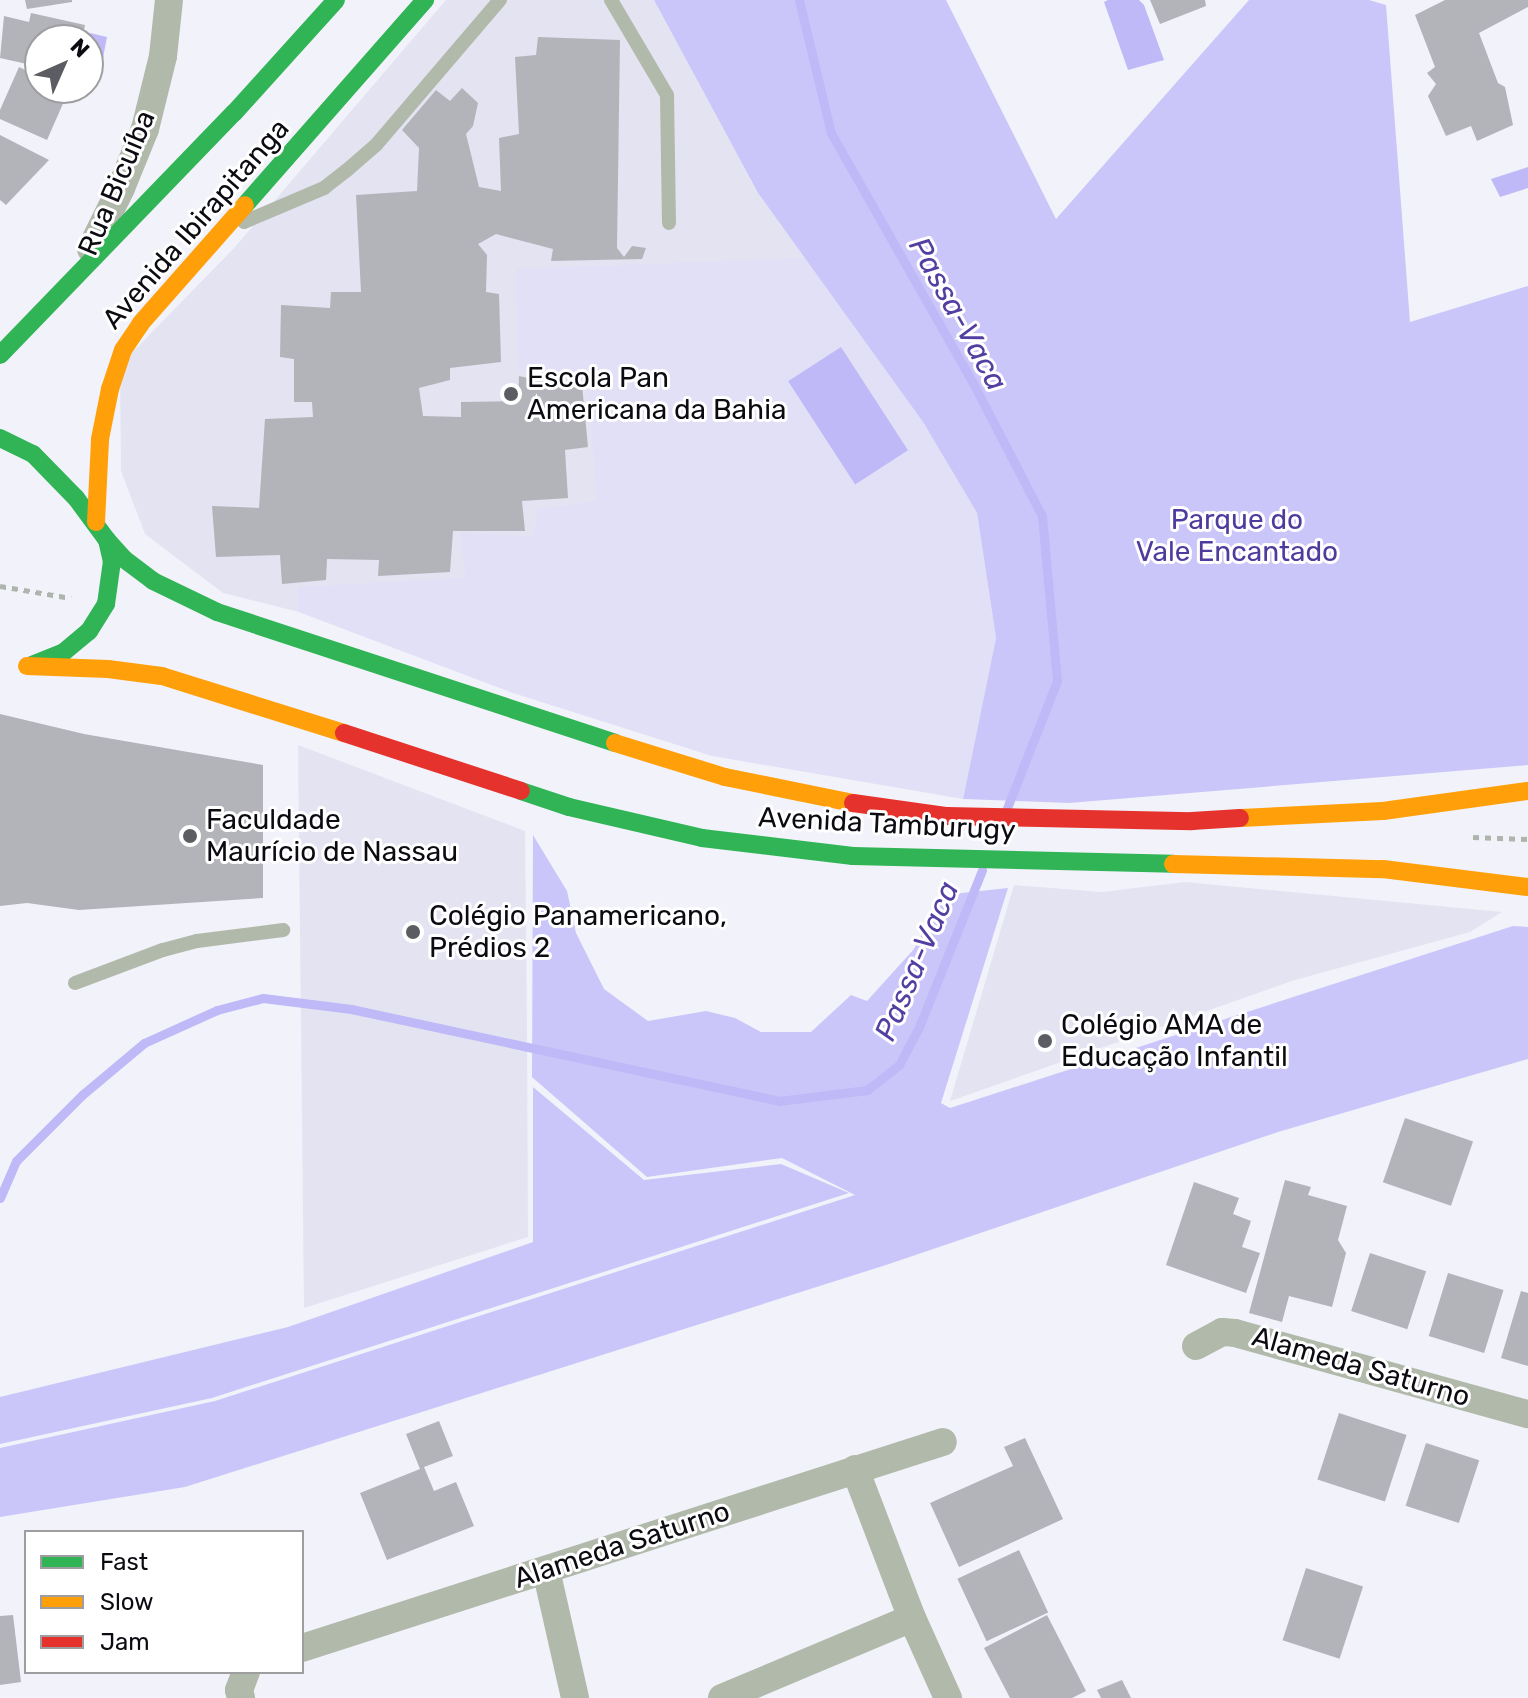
<!DOCTYPE html>
<html>
<head>
<meta charset="utf-8">
<style>
  body { margin:0 }
  #map { position:relative; width:1528px; height:1698px; overflow:hidden; background:#f2f2fa; font-family:Rubik,sans-serif }
  div>[style] { position:absolute }
  [style*='--x'] { left:calc(var(--x)*1px); top:calc(var(--y)*1px); width:calc(var(--w)*1px); rotate:calc(var(--a)*1deg) }
  .built>* { inset:0; background:#e3e3f2 }
  .green>* { inset:0; background:#e2e0f7 }
  .forest>* { inset:0; background:#cbc6f9 }
  .water>* { inset:0; background:#bfb9f7; transform-origin:0 0 }
  .stream>* { height:9px; margin:-4.5px; padding:0 4.5px; transform-origin:4.5px; border-radius:4.5px; background:#bfb9f7 }
  .building>* { inset:0; background:#b3b3ba; transform-origin:0 0 }
  .path>* { height:5px; margin-top:-2.5px; transform-origin:0; background:repeating-linear-gradient(90deg,#afb4ad 0 6px,transparent 0 12px) }
  .lane>* { height:14px; margin:-7px; padding:0 7px; transform-origin:7px; border-radius:7px; background:#b1b9aa }
  .street>* { height:28px; margin:-14px; padding:0 14px; transform-origin:14px; border-radius:14px; background:#b1b9aa }
  .fast>* { height:18px; margin:-9px; padding:0 9px; transform-origin:9px; border-radius:9px; background:#30b455 }
  .slow>* { height:18px; margin:-9px; padding:0 9px; transform-origin:9px; border-radius:9px; background:#ff9f0a }
  .jam>* { height:18px; margin:-9px; padding:0 9px; transform-origin:9px; border-radius:9px; background:#e5322d }
  .dots>* { width:22px; height:22px; translate:-50% -50%; box-sizing:border-box; border:4px solid #fff; border-radius:50% }
  span { translate:-50% -50%; white-space:nowrap; text-align:center; line-height:1.15; -webkit-text-stroke:6px #fff; paint-order:stroke }
  .street-label { font-size:28px; color:#0c0b12 }
  .poi-label { font-size:28px; color:#0c0b12 }
  .left { translate:0 -50%; text-align:left }
  .park-label { font-size:28px; color:#4f3a9d }
  .water-label { font-size:30px; color:#533fa2; font-style:italic }
  .legend { position:absolute; left:24px; top:1530px; width:280px; height:144px; box-sizing:border-box; background:#fff; border:2px solid #9e9da0; margin:0; padding:10px 14px; list-style:none; font-size:24px; color:#0c0b12 }
  .legend li { display:flex; align-items:center; gap:16px; height:40px }
  .legend b { width:40px; border:2px solid #9e9da0 }
  .north { position:absolute; left:24px; top:24px; width:80px; height:80px; box-sizing:border-box; background:#fff; border:2px solid #9e9da0; border-radius:50%; rotate:45deg; font-size:22px; font-weight:700; line-height:32px; text-align:center; color:#0c0b12 }
  .north::after { content:''; display:block; margin:auto; width:28px; height:36px; background:#5c5c63; clip-path:polygon(50% 0,100% 100%,50% 72%,0 100%) }
</style>
</head>
<body>
<div id="map">
  <div class="built">
    <i style="clip-path:polygon(446px 0,654px 0,758px 193px,923px 422px,513px 693px,299px 612px,223px 593px,145px 534px,121px 471px,120px 365px,235px 247px)"></i>
    <i style="clip-path:polygon(298px 745px,525px 831px,527px 1032px,528px 1237px,304px 1308px)"></i>
    <i style="clip-path:polygon(1185px 882px,1502px 912px,1470px 932px,1295px 980px,950px 1101px,1014px 885px,1102px 892px)"></i>
  </div>
  <div class="green">
    <i style="clip-path:polygon(805px 258px,923px 422px,977px 513px,996px 638px,963px 799px,712px 756px,513px 693px,299px 612px,298px 587px,466px 578px,460px 532px,533px 537px,538px 509px,597px 501px,587px 380px,519px 371px,516px 269px)"></i>
  </div>
  <div class="forest">
    <i style="clip-path:polygon(654px 0,946px 0,1056px 219px,1249px 0,1369px 0,1386px 5px,1410px 322px,1528px 286px,1528px 765px,1069px 803px,963px 799px,996px 638px,977px 513px,923px 422px,758px 193px)"></i>
    <i style="clip-path:polygon(533px 835px,567px 891px,576px 933px,604px 989px,648px 1021px,706px 1011px,735px 1018px,761px 1032px,811px 1032px,851px 995px,867px 1001px,914px 949px,943px 895px,1008px 888px,941px 1103px,950px 1108px,1513px 926px,1528px 927px,1528px 1059px,1278px 1132px,886px 1265px,185px 1487px,0 1517px,0 1448px,215px 1401px,855px 1195px,782px 1158px,647px 1177px,532px 1077px)"></i>
    <i style="clip-path:polygon(533px 1087px,644px 1180px,781px 1164px,849px 1193px,212px 1398px,0 1444px,0 1397px,288px 1327px,533px 1242px)"></i>
  </div>
  <div class="water">
    <i style="clip-path:polygon(1108px 0,1139px 0,1144px 5px,1164px 60px,1128px 70px,1104px 2px)"></i>
    <i style="clip-path:polygon(90px 33px,107px 37px,99px 79px,88px 77px)"></i>
    <i style="clip-path:polygon(1528px 167px,1528px 188px,1500px 197px,1491px 179px)"></i>
    <i style="left:841px;top:347px;width:123px;height:63px;rotate:57deg"></i>
  </div>
  <div class="stream">
    <i style="--x:799;--y:0;--w:137;--a:76.5"></i>
    <i style="--x:831;--y:133;--w:288;--a:60.4"></i>
    <i style="--x:973;--y:383;--w:150;--a:62.6"></i>
    <i style="--x:1042;--y:516;--w:166;--a:84.8"></i>
    <i style="--x:1057;--y:681;--w:136;--a:111.5"></i>
    <i style="--x:0;--y:1198;--w:40;--a:-66.6"></i>
    <i style="--x:16;--y:1161;--w:93;--a:-45"></i>
    <i style="--x:82;--y:1095;--w:81;--a:-40"></i>
    <i style="--x:144;--y:1043;--w:80;--a:-24.3"></i>
    <i style="--x:217;--y:1010;--w:48;--a:-14.6"></i>
    <i style="--x:263;--y:998;--w:89;--a:7.1"></i>
    <i style="--x:351;--y:1009;--w:438;--a:12.1"></i>
    <i style="--x:779;--y:1101;--w:89;--a:-7.1"></i>
    <i style="--x:867;--y:1090;--w:41;--a:-38"></i>
    <i style="--x:899;--y:1065;--w:43;--a:-62.2"></i>
    <i style="--x:919;--y:1027;--w:169;--a:-68.1"></i>
  </div>
  <div class="building">
    <i style="clip-path:polygon(25px 0,72px 0,72px 2px,27px 9px)"></i>
    <i style="clip-path:polygon(1150px 0,1205px 0,1206px 6px,1160px 24px)"></i>
    <i style="clip-path:polygon(1445px 0,1528px 0,1528px 7px,1479px 33px,1498px 83px,1505px 87px,1513px 125px,1477px 141px,1471px 126px,1446px 136px,1428px 96px,1436px 84px,1427px 73px,1435px 67px,1415px 15px)"></i>
    <i style="clip-path:polygon(31px 13px,85px 25px,82px 40px,40px 40px,40px 67px,0 58px,4px 16px,29px 22px)"></i>
    <i style="clip-path:polygon(538px 37px,620px 40px,617px 248px,624px 257px,632px 246px,646px 248px,642px 259px,551px 261px,553px 249px,496px 234px,478px 244px,487px 255px,486px 292px,499px 294px,501px 362px,450px 368px,450px 380px,419px 388px,423px 416px,461px 417px,461px 402px,518px 401px,519px 376px,564px 386px,582px 385px,588px 447px,565px 450px,568px 498px,522px 501px,525px 531px,453px 531px,450px 572px,378px 576px,379px 560px,327px 559px,326px 580px,282px 584px,280px 555px,216px 557px,212px 506px,259px 508px,265px 419px,313px 417px,312px 402px,294px 402px,294px 359px,280px 357px,281px 305px,330px 308px,331px 292px,361px 292px,356px 195px,417px 191px,419px 148px,402px 130px,436px 90px,450px 101px,462px 88px,478px 103px,473px 126px,466px 134px,479px 187px,501px 191px,499px 138px,519px 134px,515px 57px,536px 55px)"></i>
    <i style="clip-path:polygon(19px 67px,40px 77px,40px 88px,69px 90px,47px 140px,0 119px,0 110px)"></i>
    <i style="clip-path:polygon(0 135px,49px 160px,6px 205px,0 200px)"></i>
    <i style="clip-path:polygon(0 714px,84px 734px,263px 765px,263px 898px,79px 910px,27px 903px,0 906px)"></i>
    <i style="left:1405px;top:1118px;width:72px;height:68px;rotate:19deg"></i>
    <i style="clip-path:polygon(1285px 1180px,1311px 1187px,1308px 1195px,1347px 1206px,1338px 1240px,1346px 1253px,1332px 1307px,1289px 1296px,1282px 1322px,1249px 1313px)"></i>
    <i style="clip-path:polygon(1194px 1182px,1239px 1198px,1233px 1214px,1251px 1221px,1242px 1247px,1260px 1253px,1246px 1293px,1166px 1265px)"></i>
    <i style="left:1370px;top:1253px;width:59px;height:61px;rotate:18deg"></i>
    <i style="left:1448px;top:1273px;width:58px;height:66px;rotate:17deg"></i>
    <i style="clip-path:polygon(1521px 1291px,1528px 1293px,1528px 1366px,1501px 1358px)"></i>
    <i style="left:1339px;top:1413px;width:71px;height:70px;rotate:18deg"></i>
    <i style="clip-path:polygon(439px 1421px,453px 1456px,424px 1467px,434px 1491px,456px 1482px,474px 1526px,387px 1560px,360px 1493px,420px 1469px,406px 1434px)"></i>
    <i style="clip-path:polygon(1025px 1438px,1063px 1519px,959px 1567px,930px 1503px,1013px 1466px,1004px 1447px)"></i>
    <i style="left:1426px;top:1443px;width:56px;height:66px;rotate:18deg"></i>
    <i style="left:1019px;top:1550px;width:69px;height:68px;rotate:65deg"></i>
    <i style="left:1306px;top:1568px;width:60px;height:76px;rotate:18deg"></i>
    <i style="clip-path:polygon(13px 1615px,21px 1682px,0 1685px,0 1616px)"></i>
    <i style="clip-path:polygon(1047px 1615px,1086px 1691px,1072px 1698px,1010px 1698px,984px 1648px)"></i>
    <i style="clip-path:polygon(1122px 1680px,1131px 1698px,1101px 1698px,1097px 1690px)"></i>
  </div>
  <div class="path">
    <i style="--x:0;--y:586;--w:72;--a:9.6"></i>
    <i style="--x:1473;--y:837;--w:55;--a:2.1"></i>
  </div>
  <div class="lane">
    <i style="--x:611;--y:0;--w:110;--a:59.5"></i>
    <i style="--x:667;--y:95;--w:128;--a:89.1"></i>
    <i style="--x:244;--y:222;--w:87;--a:-23"></i>
    <i style="--x:324;--y:188;--w:28;--a:-38"></i>
    <i style="--x:346;--y:171;--w:40;--a:-41"></i>
    <i style="--x:376;--y:145;--w:191;--a:-49.5"></i>
    <i style="--x:75;--y:983;--w:94;--a:-20.6"></i>
    <i style="--x:163;--y:950;--w:35;--a:-15"></i>
    <i style="--x:197;--y:941;--w:87;--a:-7.3"></i>
  </div>
  <div class="street">
    <i style="--x:91;--y:249;--w:68;--a:-63.8"></i>
    <i style="--x:121;--y:188;--w:64;--a:-67.9"></i>
    <i style="--x:145;--y:129;--w:75;--a:-76.1"></i>
    <i style="--x:163;--y:56;--w:56;--a:-83.9"></i>
    <i style="--x:1196;--y:1346;--w:30;--a:-28"></i>
    <i style="--x:1222;--y:1332;--w:13;--a:4"></i>
    <i style="--x:1235;--y:1333;--w:304;--a:15.5"></i>
    <i style="--x:855;--y:1469;--w:160;--a:69.1"></i>
    <i style="--x:912;--y:1618;--w:88;--a:65.8"></i>
    <i style="--x:546;--y:1570;--w:131;--a:77.2"></i>
    <i style="--x:302;--y:1648;--w:673;--a:-17.82"></i>
    <i style="--x:241;--y:1698;--w:8;--a:-104"></i>
    <i style="--x:239;--y:1690;--w:19;--a:-69"></i>
    <i style="--x:722;--y:1698;--w:206;--a:-22.8"></i>
  </div>
  <div class="fast">
    <i style="--x:245;--y:205;--w:273;--a:-48.7"></i>
    <i style="--x:0;--y:355;--w:337;--a:-46"></i>
    <i style="--x:234;--y:113;--w:152;--a:-47.9"></i>
    <i style="--x:0;--y:438;--w:37;--a:26"></i>
    <i style="--x:33;--y:454;--w:62;--a:45.7"></i>
    <i style="--x:76;--y:498;--w:52;--a:53.6"></i>
    <i style="--x:107;--y:540;--w:22;--a:77"></i>
    <i style="--x:112;--y:561;--w:43;--a:97.9"></i>
    <i style="--x:106;--y:604;--w:32;--a:122"></i>
    <i style="--x:89;--y:631;--w:33;--a:140"></i>
    <i style="--x:64;--y:652;--w:35;--a:158"></i>
    <i style="--x:107;--y:540;--w:25;--a:48"></i>
    <i style="--x:124;--y:559;--w:36;--a:37"></i>
    <i style="--x:153;--y:581;--w:71;--a:25.8"></i>
    <i style="--x:217;--y:612;--w:419;--a:18.2"></i>
    <i style="--x:521;--y:791;--w:51;--a:18.4"></i>
    <i style="--x:569;--y:807;--w:137;--a:13.1"></i>
    <i style="--x:702;--y:838;--w:152;--a:6.8"></i>
    <i style="--x:853;--y:856;--w:320;--a:1.4"></i>
  </div>
  <div class="slow">
    <i style="--x:96;--y:522;--w:83;--a:-87.2"></i>
    <i style="--x:100;--y:439;--w:51;--a:-78.7"></i>
    <i style="--x:110;--y:389;--w:41;--a:-71.6"></i>
    <i style="--x:123;--y:350;--w:32;--a:-56"></i>
    <i style="--x:141;--y:323;--w:157;--a:-48.6"></i>
    <i style="--x:27;--y:666;--w:81;--a:2.1"></i>
    <i style="--x:108;--y:669;--w:54;--a:7.4"></i>
    <i style="--x:162;--y:676;--w:191;--a:17.4"></i>
    <i style="--x:615;--y:743;--w:115;--a:17.2"></i>
    <i style="--x:725;--y:777;--w:131;--a:11.5"></i>
    <i style="--x:1240;--y:818;--w:143;--a:-2.8"></i>
    <i style="--x:1383;--y:811;--w:146;--a:-7.9"></i>
    <i style="--x:1173;--y:864;--w:210;--a:1.4"></i>
    <i style="--x:1383;--y:869;--w:146;--a:7.1"></i>
  </div>
  <div class="jam">
    <i style="--x:344;--y:733;--w:186;--a:18.1"></i>
    <i style="--x:853;--y:803;--w:95;--a:7.9"></i>
    <i style="--x:947;--y:816;--w:245;--a:1.2"></i>
    <i style="--x:1192;--y:821;--w:48;--a:-3.6"></i>
  </div>
  <div class="dots">
    <i style="left:511px;top:394px;background:#5c5c63"></i>
    <i style="left:190px;top:836px;background:#5c5c63"></i>
    <i style="left:413px;top:932px;background:#5c5c63"></i>
    <i style="left:1045px;top:1041px;background:#5c5c63"></i>
  </div>
  <div class="street-label">
    <span style="left:117px;top:183px;rotate:-67deg">Rua Bicuíba</span>
    <span style="left:196px;top:224px;rotate:-49deg">Avenida Ibirapitanga</span>
    <span style="left:887px;top:824px;rotate:3deg">Avenida Tamburugy</span>
    <span style="left:1361px;top:1367px;rotate:16deg">Alameda Saturno</span>
    <span style="left:622px;top:1545px;rotate:-18deg">Alameda Saturno</span>
  </div>
  <div class="poi-label">
    <span class="left" style="left:527px;top:394px">Escola Pan<br>Americana da Bahia</span>
    <span class="left" style="left:206px;top:836px">Faculdade<br>Maurício de Nassau</span>
    <span class="left" style="left:429px;top:932px">Colégio Panamericano,<br>Prédios 2</span>
    <span class="left" style="left:1061px;top:1041px">Colégio AMA de<br>Educação Infantil</span>
  </div>
  <div class="park-label">
    <span style="left:1237px;top:536px">Parque do<br>Vale Encantado</span>
  </div>
  <div class="water-label">
    <span style="left:958px;top:314px;rotate:61deg">Passa-Vaca</span>
    <span style="left:917px;top:961px;rotate:-67deg">Passa-Vaca</span>
  </div>
  <ul class="legend">
  <li><b style="height:10px;background:#30b455"></b>Fast</li>
  <li><b style="height:10px;background:#ff9f0a"></b>Slow</li>
  <li><b style="height:10px;background:#e5322d"></b>Jam</li>
  </ul>
  <div class="north">N</div>
</div>
</body>
</html>
